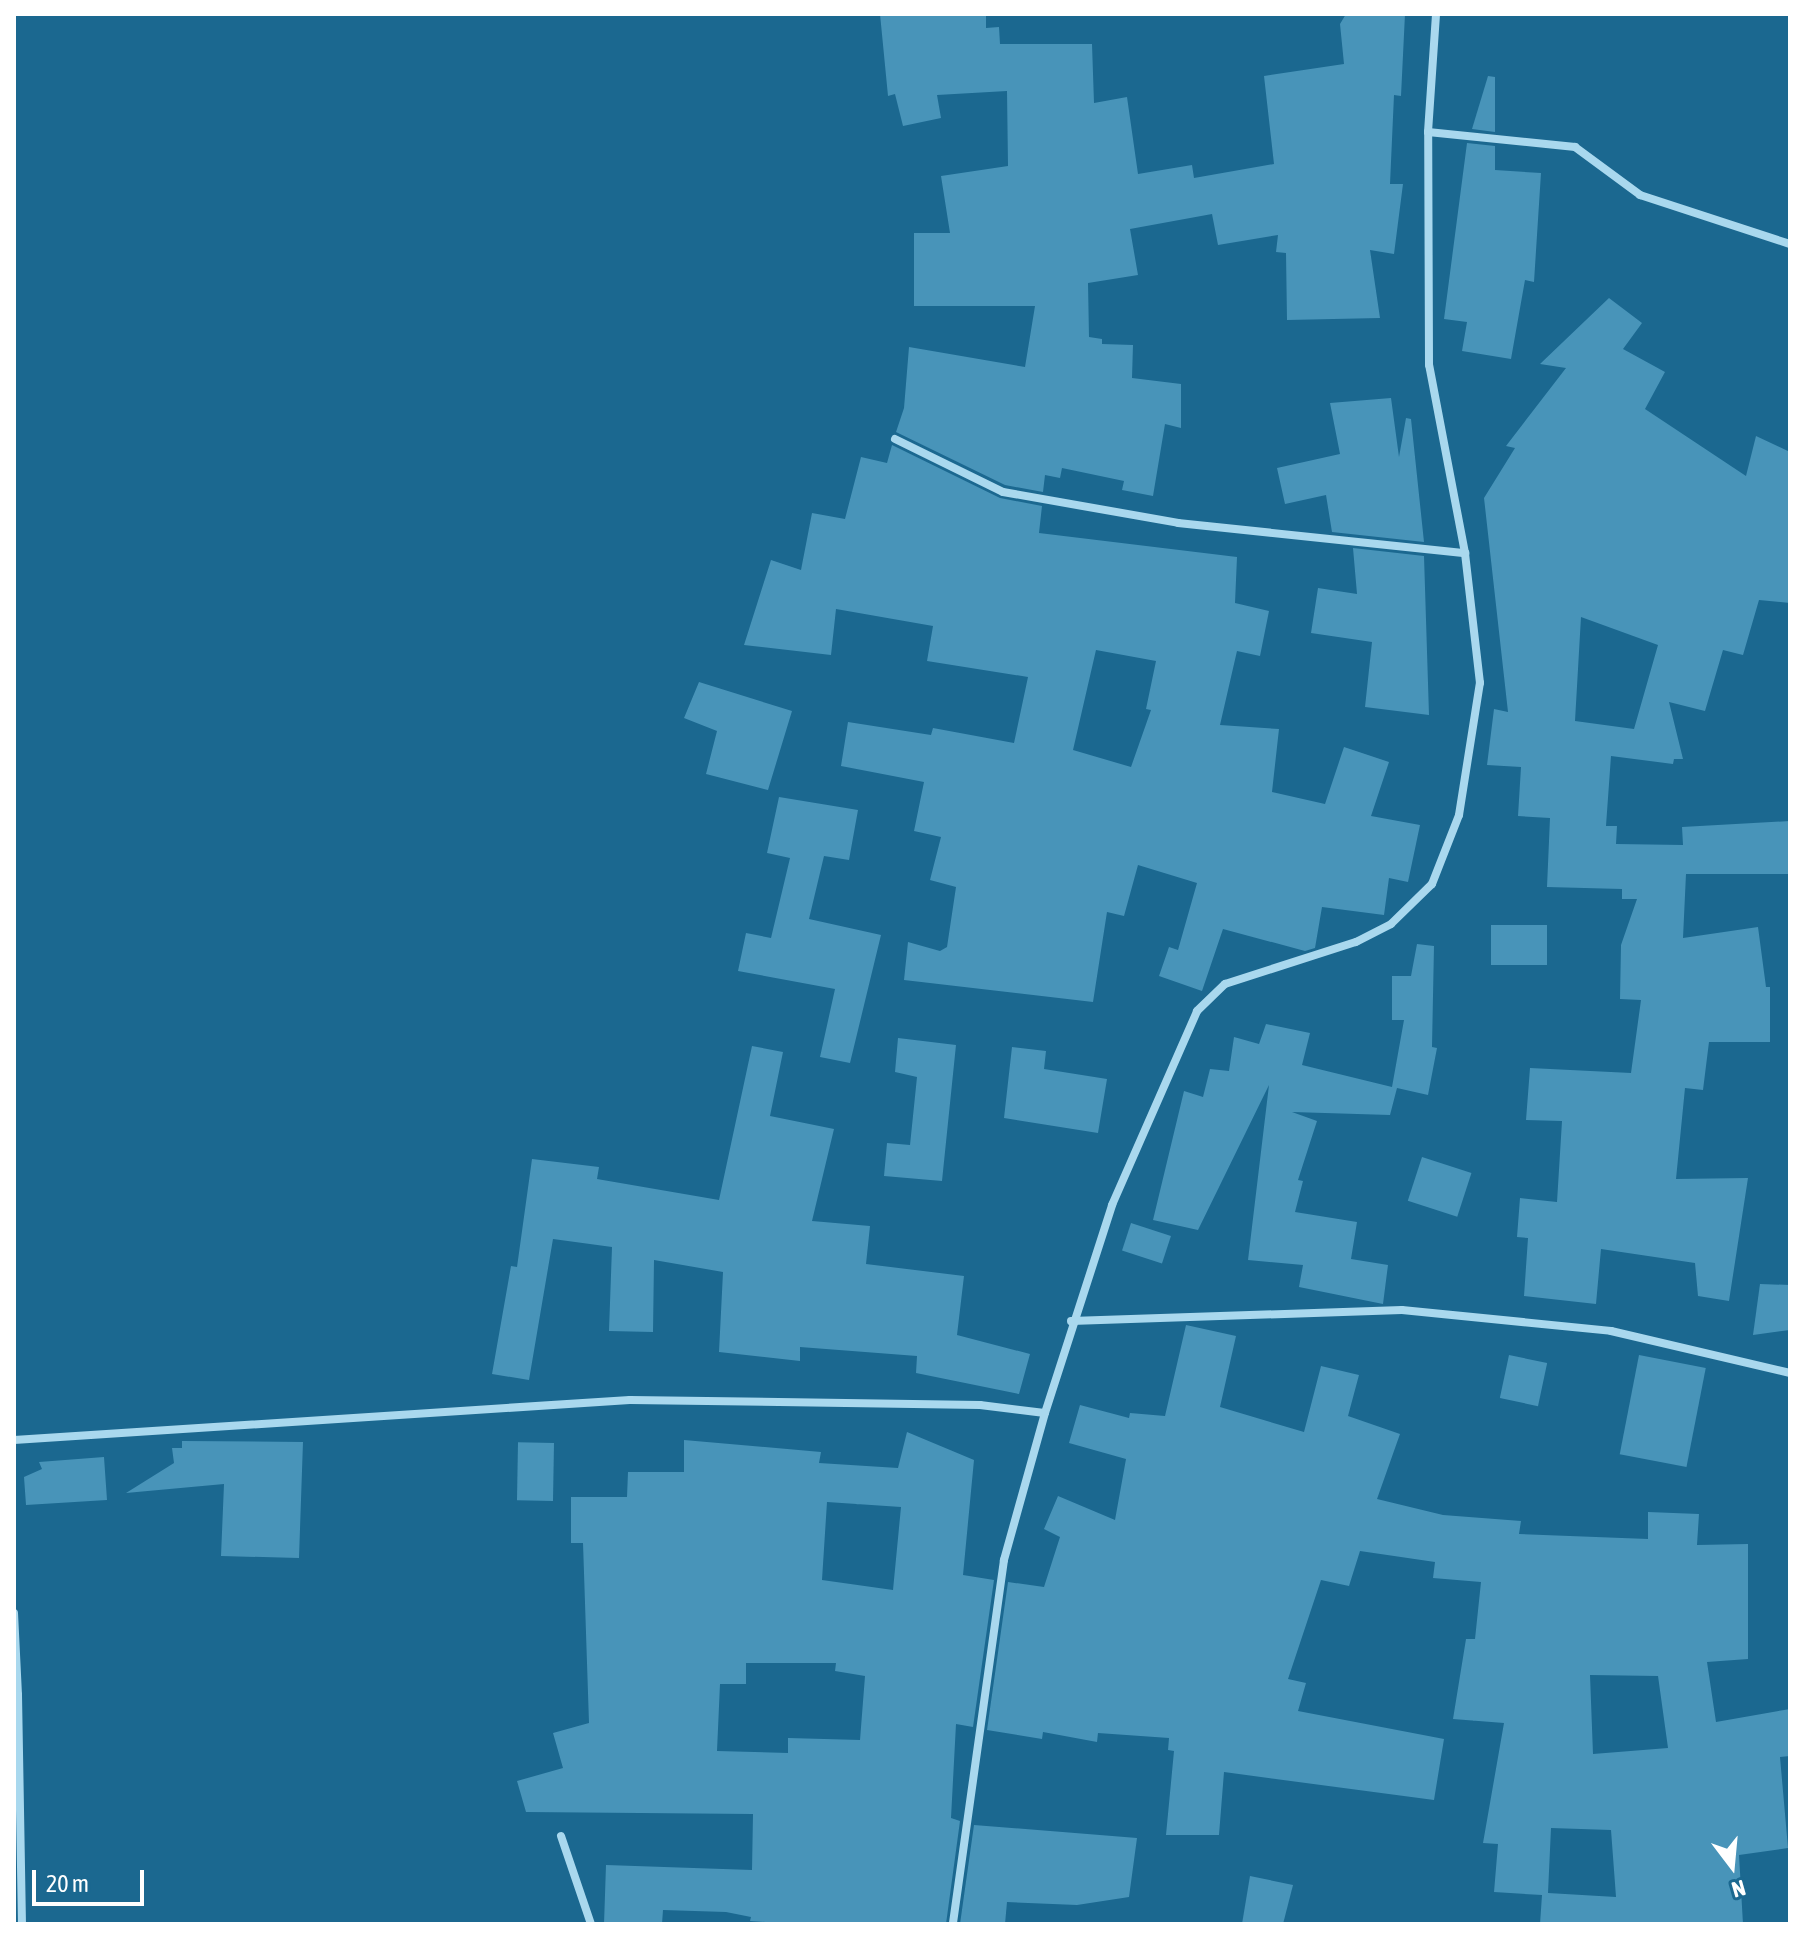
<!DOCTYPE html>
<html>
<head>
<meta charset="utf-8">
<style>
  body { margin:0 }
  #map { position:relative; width:1804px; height:1938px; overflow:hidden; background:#1b6890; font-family:"Asap Condensed",sans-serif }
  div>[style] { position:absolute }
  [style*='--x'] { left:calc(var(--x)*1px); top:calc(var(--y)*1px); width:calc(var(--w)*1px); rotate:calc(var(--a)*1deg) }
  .building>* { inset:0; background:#4894b9; transform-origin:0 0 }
  .street>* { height:8px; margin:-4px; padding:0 4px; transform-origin:4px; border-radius:4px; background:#a9d8ee }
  span { translate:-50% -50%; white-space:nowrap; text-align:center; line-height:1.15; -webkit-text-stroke:7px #1b6890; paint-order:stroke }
  .frame { position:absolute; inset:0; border:16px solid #fff; pointer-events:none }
  .north { position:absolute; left:1692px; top:1826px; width:80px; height:80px; -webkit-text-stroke:6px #1b6890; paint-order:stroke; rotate:164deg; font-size:22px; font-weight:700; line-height:32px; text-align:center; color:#fff }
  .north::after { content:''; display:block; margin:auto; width:28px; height:36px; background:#fff; clip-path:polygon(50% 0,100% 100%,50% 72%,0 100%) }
  .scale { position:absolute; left:32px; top:1870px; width:112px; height:36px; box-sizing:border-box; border:4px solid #fff; border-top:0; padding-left:10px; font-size:24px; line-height:28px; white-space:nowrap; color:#fff; -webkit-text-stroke:6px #1b6890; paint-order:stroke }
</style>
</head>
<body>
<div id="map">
  <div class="building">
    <i style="clip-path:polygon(880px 14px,986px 14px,986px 28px,999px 27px,1000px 44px,1092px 44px,1094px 103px,1127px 97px,1138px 174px,1192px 165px,1194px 178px,1274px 164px,1264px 76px,1344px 64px,1340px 24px,1346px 14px,1405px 14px,1401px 96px,1394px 95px,1390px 184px,1403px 184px,1394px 254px,1370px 250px,1380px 318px,1287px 320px,1286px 253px,1276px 252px,1278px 235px,1218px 245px,1212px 214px,1130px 229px,1138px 275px,1088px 283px,1089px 337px,1102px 339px,1102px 344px,1133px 345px,1132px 378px,1181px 384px,1181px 428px,1165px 424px,1153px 496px,1122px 490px,1124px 481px,1062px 468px,1060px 478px,1045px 475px,1043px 492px,1005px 485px,896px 432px,904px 408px,909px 347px,1025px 367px,1035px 306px,914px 306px,914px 233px,950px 233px,941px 176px,1008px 166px,1007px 91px,937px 95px,941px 118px,903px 126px,895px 94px,888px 96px)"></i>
    <i style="clip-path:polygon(1488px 76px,1495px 77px,1495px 132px,1472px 129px)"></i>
    <i style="clip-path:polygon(1467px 143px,1495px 146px,1495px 170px,1541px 173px,1534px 282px,1525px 280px,1511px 359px,1462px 351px,1467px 322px,1444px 319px)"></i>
    <i style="clip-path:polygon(evenodd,1609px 298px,1642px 323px,1623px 349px,1665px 372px,1645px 409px,1746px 476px,1756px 436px,1790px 452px,1790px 603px,1759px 600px,1743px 655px,1723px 650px,1705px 711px,1669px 702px,1683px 759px,1674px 759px,1673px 764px,1611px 756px,1606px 826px,1617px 826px,1616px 844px,1683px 845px,1682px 827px,1790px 821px,1790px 874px,1686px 874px,1683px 938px,1758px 927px,1766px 987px,1770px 987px,1770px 1042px,1709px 1042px,1703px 1090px,1685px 1088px,1676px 1179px,1748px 1178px,1729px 1301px,1698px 1296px,1695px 1263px,1601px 1249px,1596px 1304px,1524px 1296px,1528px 1238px,1517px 1237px,1520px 1198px,1557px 1202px,1562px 1121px,1526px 1120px,1530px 1068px,1631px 1073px,1641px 1000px,1620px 999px,1621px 945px,1637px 899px,1622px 899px,1622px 889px,1547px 887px,1550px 818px,1518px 816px,1521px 767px,1487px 765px,1494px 709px,1508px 712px,1484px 498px,1515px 448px,1506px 446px,1566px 368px,1540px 364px,1609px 298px,1581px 617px,1658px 645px,1634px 729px,1575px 721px,1581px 617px)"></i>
    <i style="clip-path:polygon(1391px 398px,1399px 457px,1406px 418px,1411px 419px,1424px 542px,1332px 532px,1326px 495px,1285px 504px,1277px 468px,1340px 454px,1330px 403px)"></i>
    <i style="clip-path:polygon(evenodd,892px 445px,1000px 498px,1042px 506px,1039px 533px,1237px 557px,1235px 603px,1269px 611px,1260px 656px,1237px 651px,1220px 725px,1279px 729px,1272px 792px,1325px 804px,1344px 747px,1389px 762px,1371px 816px,1420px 825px,1408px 882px,1389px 878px,1384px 915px,1322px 907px,1315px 948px,1305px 951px,1223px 929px,1202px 991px,1159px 976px,1169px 947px,1178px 950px,1197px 883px,1138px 865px,1124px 916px,1107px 912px,1093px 1002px,904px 980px,908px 942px,940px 951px,947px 947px,956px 887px,930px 880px,941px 837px,914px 831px,924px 782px,841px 766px,848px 722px,931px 735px,933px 728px,1014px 743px,1028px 677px,927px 661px,933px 626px,836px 609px,831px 655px,744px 645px,771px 560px,801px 570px,812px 513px,845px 519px,861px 457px,887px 463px,892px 445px,1096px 650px,1156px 661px,1146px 709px,1151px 710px,1131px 767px,1073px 750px,1096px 650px)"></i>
    <i style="clip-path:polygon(1353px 548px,1424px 556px,1429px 715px,1365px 707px,1372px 642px,1311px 633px,1318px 588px,1357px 594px)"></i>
    <i style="clip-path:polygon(699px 682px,792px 711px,768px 790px,706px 774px,717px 731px,684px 718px)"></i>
    <i style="clip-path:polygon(779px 797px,858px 810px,849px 860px,824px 856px,809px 919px,881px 935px,850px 1063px,820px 1057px,835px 989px,738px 971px,746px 933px,771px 938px,790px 858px,767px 853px)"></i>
    <i style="left:1547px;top:925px;width:40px;height:56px;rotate:90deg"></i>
    <i style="clip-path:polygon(1417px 944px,1434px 946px,1432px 1047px,1437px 1048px,1428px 1095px,1397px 1088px,1390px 1115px,1292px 1112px,1317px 1121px,1298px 1180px,1303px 1181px,1295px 1212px,1357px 1222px,1351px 1259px,1388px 1265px,1383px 1304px,1299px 1287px,1303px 1265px,1248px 1260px,1269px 1085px,1198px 1230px,1153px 1220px,1184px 1091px,1203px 1097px,1210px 1069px,1229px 1071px,1234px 1037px,1259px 1044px,1266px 1024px,1310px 1033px,1302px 1065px,1392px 1087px,1404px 1020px,1392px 1020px,1392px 976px,1411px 976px)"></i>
    <i style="clip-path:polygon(898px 1038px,956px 1045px,942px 1181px,884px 1176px,887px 1143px,910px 1145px,917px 1077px,895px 1072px)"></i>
    <i style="clip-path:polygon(752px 1046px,783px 1052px,770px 1116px,834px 1129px,812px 1221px,870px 1226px,866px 1264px,964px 1276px,957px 1335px,1030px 1354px,1019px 1394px,916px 1373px,917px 1356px,800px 1347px,800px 1361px,719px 1352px,723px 1272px,654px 1260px,653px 1332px,609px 1331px,612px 1247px,553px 1239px,529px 1380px,492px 1374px,511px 1266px,517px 1267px,532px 1159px,599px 1167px,597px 1179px,719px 1200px)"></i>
    <i style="clip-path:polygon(1012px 1047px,1046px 1051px,1044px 1069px,1107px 1079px,1098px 1133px,1004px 1118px)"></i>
    <i style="left:1422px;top:1157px;width:52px;height:46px;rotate:18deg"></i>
    <i style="left:1131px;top:1223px;width:42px;height:29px;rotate:18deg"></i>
    <i style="clip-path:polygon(1760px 1284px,1790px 1285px,1790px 1330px,1753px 1335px)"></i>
    <i style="clip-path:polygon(evenodd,1186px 1325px,1236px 1336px,1220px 1407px,1304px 1432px,1321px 1366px,1359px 1375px,1348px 1416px,1400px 1434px,1377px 1499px,1443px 1515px,1521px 1521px,1519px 1534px,1648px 1539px,1648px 1512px,1699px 1514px,1697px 1545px,1748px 1544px,1748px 1659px,1707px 1662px,1716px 1722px,1790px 1709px,1790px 1756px,1780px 1757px,1788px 1848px,1739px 1855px,1743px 1924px,1540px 1924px,1542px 1895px,1494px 1892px,1498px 1844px,1483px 1843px,1504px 1723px,1453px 1719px,1466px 1639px,1475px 1639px,1481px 1582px,1433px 1578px,1435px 1562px,1360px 1551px,1349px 1586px,1321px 1580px,1288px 1679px,1306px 1683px,1298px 1711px,1444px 1739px,1434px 1800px,1224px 1772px,1219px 1835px,1166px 1835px,1174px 1751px,1168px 1750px,1169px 1738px,1098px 1733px,1097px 1742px,1043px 1732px,1042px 1739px,987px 1730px,1008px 1582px,1044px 1587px,1060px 1537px,1044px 1529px,1058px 1496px,1115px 1520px,1126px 1459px,1069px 1443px,1080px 1405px,1129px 1418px,1130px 1413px,1165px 1416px,1186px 1325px,1590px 1675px,1658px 1676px,1668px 1748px,1593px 1754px,1590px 1675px,1186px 1325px,1551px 1828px,1611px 1830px,1616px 1897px,1548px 1893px,1551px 1828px)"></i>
    <i style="left:1509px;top:1355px;width:39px;height:44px;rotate:12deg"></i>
    <i style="left:1639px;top:1355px;width:68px;height:101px;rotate:11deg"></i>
    <i style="clip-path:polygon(evenodd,907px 1432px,974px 1460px,963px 1575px,994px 1580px,973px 1727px,956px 1724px,951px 1818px,960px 1821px,946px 1924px,795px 1924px,750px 1921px,751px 1917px,726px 1912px,663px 1910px,662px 1924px,604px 1924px,606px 1865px,752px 1870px,753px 1814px,526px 1812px,517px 1781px,563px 1768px,553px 1733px,589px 1723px,583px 1543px,571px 1543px,571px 1497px,627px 1497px,628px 1472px,684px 1472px,684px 1440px,821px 1452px,819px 1463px,898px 1468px,907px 1432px,827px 1502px,901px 1507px,893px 1590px,822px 1580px,827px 1502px,907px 1432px,746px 1663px,836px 1663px,835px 1671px,865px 1676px,860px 1740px,788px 1738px,788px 1753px,717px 1751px,720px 1684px,746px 1684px,746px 1663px)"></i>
    <i style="clip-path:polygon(182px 1441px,303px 1442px,299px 1558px,221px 1556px,224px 1484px,126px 1493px,174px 1463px,172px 1448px,182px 1448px)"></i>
    <i style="left:554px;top:1443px;width:58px;height:36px;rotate:91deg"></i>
    <i style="clip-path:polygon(104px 1457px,107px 1500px,26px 1505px,24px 1477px,42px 1469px,39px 1462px)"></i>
    <i style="clip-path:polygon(974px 1825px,1137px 1838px,1129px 1897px,1077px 1905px,1007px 1902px,1005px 1924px,960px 1924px)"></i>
    <i style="clip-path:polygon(1250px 1876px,1293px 1885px,1283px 1924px,1242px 1924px)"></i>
  </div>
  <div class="street">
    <i style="--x:1428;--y:132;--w:148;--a:5.8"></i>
    <i style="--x:1575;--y:147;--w:81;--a:36.4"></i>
    <i style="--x:1640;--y:195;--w:158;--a:18.1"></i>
    <i style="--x:895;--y:439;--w:120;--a:26.1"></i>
    <i style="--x:1003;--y:492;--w:178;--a:10"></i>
    <i style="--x:1178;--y:523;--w:289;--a:6"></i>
    <i style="--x:1071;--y:1321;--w:331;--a:-1.9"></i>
    <i style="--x:1402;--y:1310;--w:210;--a:5.7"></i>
    <i style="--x:1611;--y:1331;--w:184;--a:13.2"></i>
    <i style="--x:1045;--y:1413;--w:219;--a:-72.1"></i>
    <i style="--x:1112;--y:1205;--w:212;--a:-66.3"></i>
    <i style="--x:1197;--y:1011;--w:39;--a:-44"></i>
    <i style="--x:1225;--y:984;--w:138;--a:-17.8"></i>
    <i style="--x:1356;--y:942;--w:39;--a:-27"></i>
    <i style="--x:1391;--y:924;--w:57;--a:-44.3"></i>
    <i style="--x:1432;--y:884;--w:74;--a:-68.6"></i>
    <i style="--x:1459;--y:815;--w:134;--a:-81"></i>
    <i style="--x:1480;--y:683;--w:131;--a:-96.6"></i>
    <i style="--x:1465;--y:553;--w:191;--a:-100.8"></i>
    <i style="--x:1429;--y:365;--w:233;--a:-90.2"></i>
    <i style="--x:1428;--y:132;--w:118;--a:-86.1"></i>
    <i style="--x:14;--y:1440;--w:617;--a:-3.72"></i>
    <i style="--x:630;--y:1400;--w:350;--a:0.8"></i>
    <i style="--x:980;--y:1405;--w:65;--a:7"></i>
    <i style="--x:1045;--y:1413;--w:153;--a:105.6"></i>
    <i style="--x:1004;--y:1560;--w:368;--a:98"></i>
    <i style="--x:14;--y:1613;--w:82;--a:87.2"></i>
    <i style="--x:18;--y:1695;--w:4;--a:166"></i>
    <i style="--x:18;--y:1695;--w:229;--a:89"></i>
    <i style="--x:561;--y:1836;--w:93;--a:71.2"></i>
  </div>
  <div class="frame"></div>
  <div class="north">N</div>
  <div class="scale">20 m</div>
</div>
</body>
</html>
